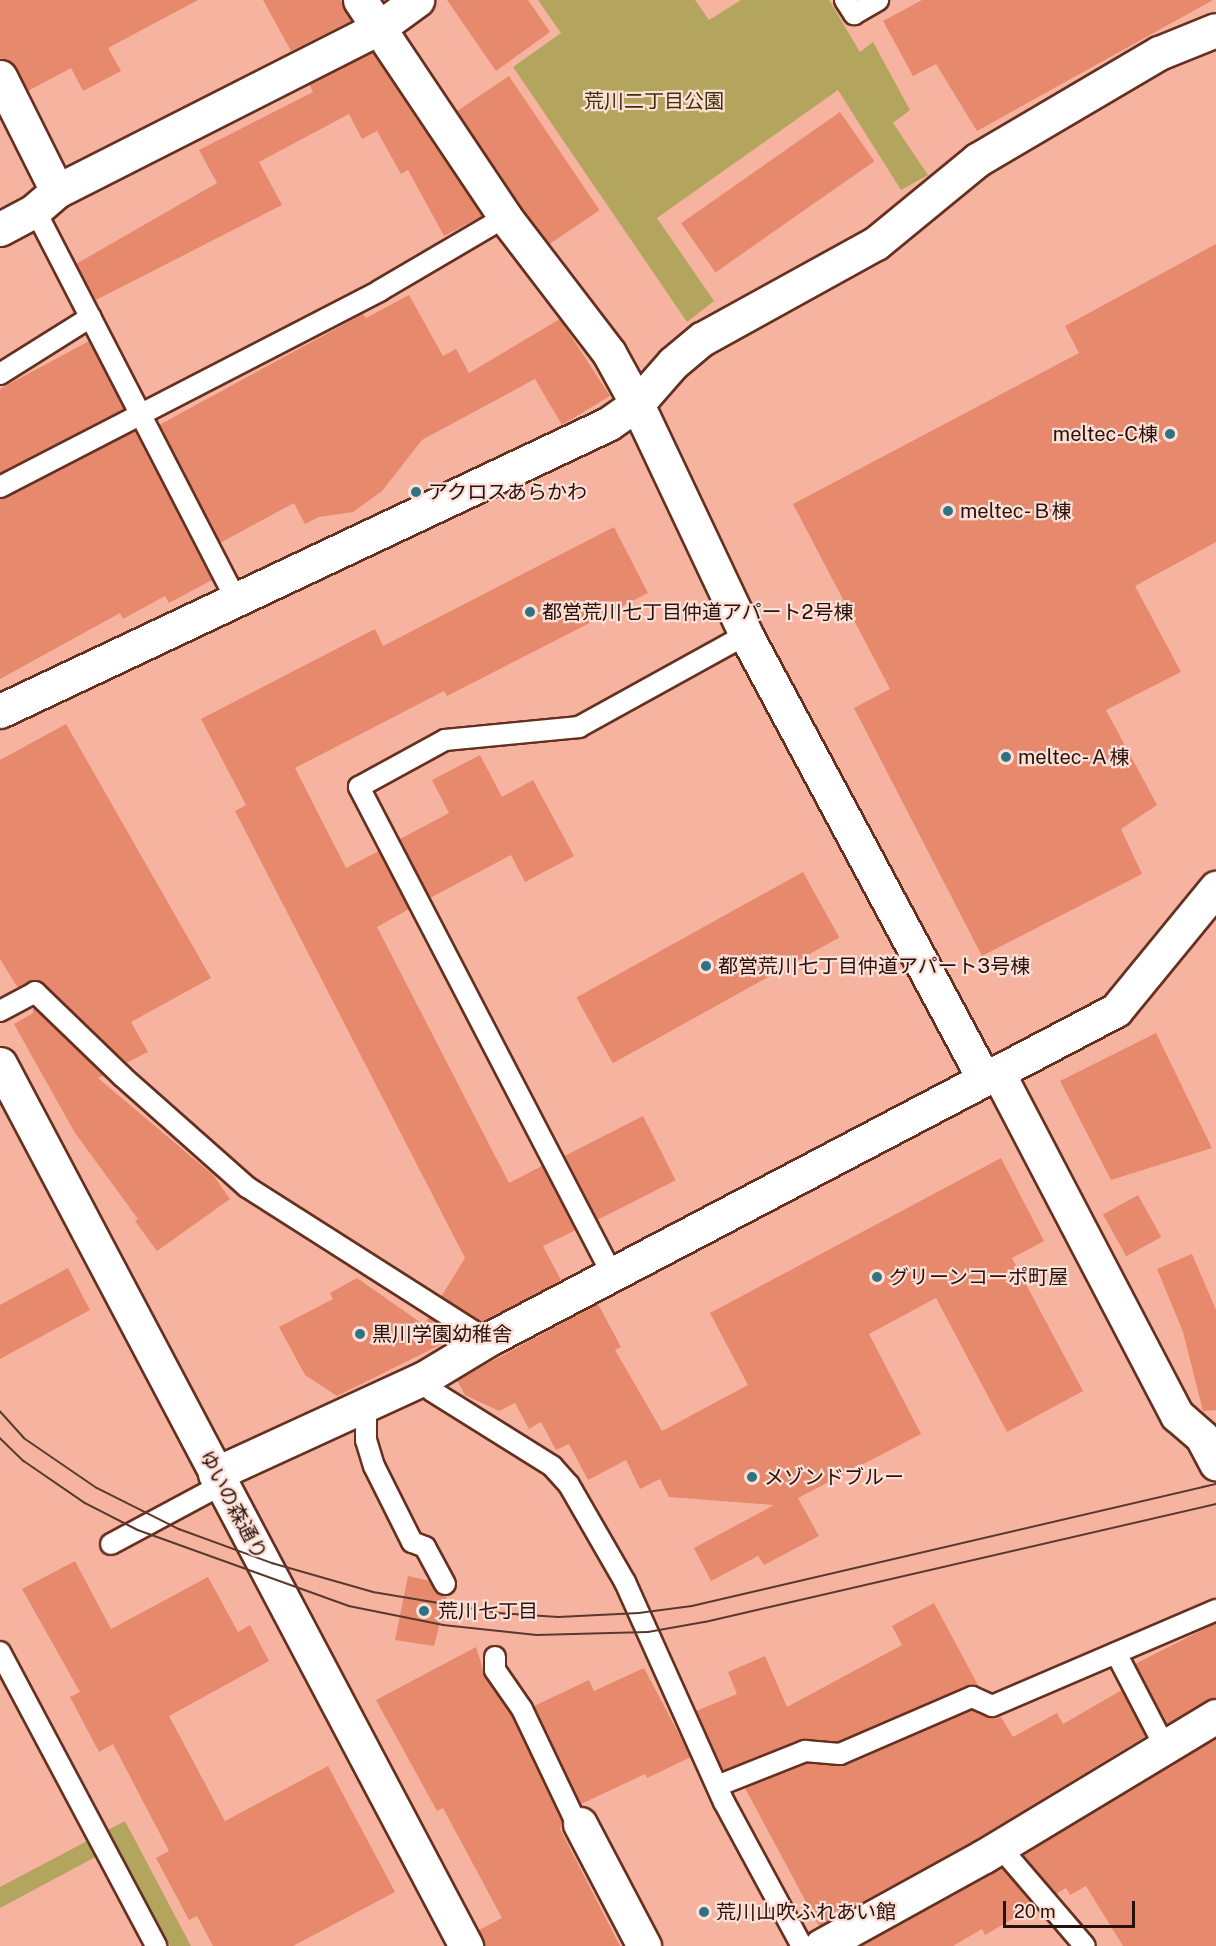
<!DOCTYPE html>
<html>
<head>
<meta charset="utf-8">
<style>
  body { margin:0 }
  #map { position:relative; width:1216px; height:1946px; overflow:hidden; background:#f6b4a0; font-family:"Public Sans","Noto Sans JP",sans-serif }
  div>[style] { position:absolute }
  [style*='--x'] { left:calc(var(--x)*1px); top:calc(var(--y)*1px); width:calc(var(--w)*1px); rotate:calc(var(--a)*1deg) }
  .green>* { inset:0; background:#b4a55e }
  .building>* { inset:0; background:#e6896c; transform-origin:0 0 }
  .roads { filter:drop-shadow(2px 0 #663020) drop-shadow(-2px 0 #663020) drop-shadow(0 2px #663020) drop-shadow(0 -2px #663020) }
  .service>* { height:20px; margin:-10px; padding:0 10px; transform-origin:10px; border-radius:10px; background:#fff }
  .minor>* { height:33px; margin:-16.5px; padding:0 16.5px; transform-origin:16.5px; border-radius:16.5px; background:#fff }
  .tertiary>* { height:33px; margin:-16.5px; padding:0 16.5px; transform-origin:16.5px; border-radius:16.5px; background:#fff }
  .tram>* { height:1.5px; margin:-0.75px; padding:0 0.75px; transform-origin:0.75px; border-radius:0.75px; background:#5a382e }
  .dots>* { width:16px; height:16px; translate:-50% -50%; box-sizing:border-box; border:3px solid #fce0d7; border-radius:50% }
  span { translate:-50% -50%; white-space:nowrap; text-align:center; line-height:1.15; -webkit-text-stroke:4.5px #fce0d7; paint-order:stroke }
  .park-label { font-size:20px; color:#3b3206 }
  .poi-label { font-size:20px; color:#28110a }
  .right { translate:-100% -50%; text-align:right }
  .left { translate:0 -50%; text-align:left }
  .street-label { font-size:20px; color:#28110a }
  .scale { position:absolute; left:1003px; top:1901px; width:132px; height:27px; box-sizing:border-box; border:3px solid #28110a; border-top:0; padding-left:8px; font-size:18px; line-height:21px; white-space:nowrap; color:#28110a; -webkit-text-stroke:4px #fce0d7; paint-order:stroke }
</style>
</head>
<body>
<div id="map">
  <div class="green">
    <i style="clip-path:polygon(538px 0,695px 0,709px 20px,741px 0,829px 0,860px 52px,873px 42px,910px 110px,893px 123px,928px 175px,901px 190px,838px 90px,657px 218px,714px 301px,687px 322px,513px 67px,561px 33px)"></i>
    <i style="clip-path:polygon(125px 1821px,191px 1946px,170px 1946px,116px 1846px,0 1908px,0 1887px)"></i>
  </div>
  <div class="building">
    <i style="clip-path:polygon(0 0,198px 0,108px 48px,121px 71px,83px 91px,71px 68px,28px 91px,16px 68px,0 58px)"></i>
    <i style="clip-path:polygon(263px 0,341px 0,351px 21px,291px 51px)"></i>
    <i style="clip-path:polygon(447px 0,528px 0,550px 32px,496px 71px)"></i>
    <i style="clip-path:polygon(922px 0,1213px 0,977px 131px,936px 64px,913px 76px,883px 21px)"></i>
    <i style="clip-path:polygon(372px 52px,482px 216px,444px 236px,408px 170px,401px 174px,377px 131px,362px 139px,349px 114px,259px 162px,282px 205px,96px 300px,76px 264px,217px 183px,199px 150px,313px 92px,309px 84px)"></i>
    <i style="left:509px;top:76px;width:162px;height:63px;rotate:56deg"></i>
    <i style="left:840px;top:112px;width:60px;height:194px;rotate:55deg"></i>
    <i style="clip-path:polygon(1216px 244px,1216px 542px,1135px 586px,1181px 672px,1106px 710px,1157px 805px,1121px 829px,1142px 874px,982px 956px,854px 708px,890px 689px,793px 504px,1079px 353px,1065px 326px)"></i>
    <i style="clip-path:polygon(409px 295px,443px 356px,456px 349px,469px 373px,560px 319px,610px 396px,562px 425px,535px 379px,422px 440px,382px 491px,353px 512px,319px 517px,305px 524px,294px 503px,220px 543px,159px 425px,363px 314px,366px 318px)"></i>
    <i style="clip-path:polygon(89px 341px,124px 409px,0 473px,0 389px)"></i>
    <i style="clip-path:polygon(135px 431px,212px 580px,169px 603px,165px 596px,123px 619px,120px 613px,0 679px,0 499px)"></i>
    <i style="clip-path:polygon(614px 527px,648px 593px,447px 696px,444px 691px,295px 768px,346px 868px,379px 851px,409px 909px,377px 927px,509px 1183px,542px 1166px,576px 1230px,543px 1246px,561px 1280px,481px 1322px,441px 1297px,465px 1258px,235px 811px,246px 805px,201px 719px,375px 629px,383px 646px)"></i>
    <i style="clip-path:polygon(66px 724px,211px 978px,131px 1022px,148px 1052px,126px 1063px,43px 983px,36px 980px,18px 988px,0 959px,0 760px)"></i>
    <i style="clip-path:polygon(480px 755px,502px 797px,533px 780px,574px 856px,525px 882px,511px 855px,430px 898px,400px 839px,449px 813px,432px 780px)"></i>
    <i style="left:803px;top:872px;width:75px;height:259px;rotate:61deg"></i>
    <i style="clip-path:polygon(33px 1007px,104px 1075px,98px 1078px,213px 1175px,230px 1199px,157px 1251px,135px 1221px,138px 1219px,75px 1133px,14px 1024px,33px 1013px)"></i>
    <i style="clip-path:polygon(1156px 1033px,1212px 1148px,1111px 1180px,1060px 1081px)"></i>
    <i style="left:643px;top:1116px;width:72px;height:88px;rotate:63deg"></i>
    <i style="clip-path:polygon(1001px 1158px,1044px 1241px,1012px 1258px,1083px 1391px,1007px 1432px,936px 1298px,869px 1334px,921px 1434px,798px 1498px,819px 1536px,764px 1565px,758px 1556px,711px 1581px,694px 1548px,774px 1505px,669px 1497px,660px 1479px,640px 1489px,626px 1460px,588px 1480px,569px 1444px,556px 1450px,541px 1422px,529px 1429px,515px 1403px,499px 1411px,465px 1395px,457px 1380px,598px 1304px,621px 1347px,615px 1350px,662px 1431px,748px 1385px,710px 1313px)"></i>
    <i style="left:1138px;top:1195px;width:48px;height:40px;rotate:61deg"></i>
    <i style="clip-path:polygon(1192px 1254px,1216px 1310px,1216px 1410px,1203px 1411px,1183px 1332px,1157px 1269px)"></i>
    <i style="clip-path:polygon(68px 1268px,90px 1310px,0 1359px,0 1305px)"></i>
    <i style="clip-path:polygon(357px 1278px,424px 1325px,429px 1317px,458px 1336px,337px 1396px,305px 1375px,279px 1327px,333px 1299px,330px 1293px)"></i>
    <i style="clip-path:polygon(75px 1561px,111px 1629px,208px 1577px,238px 1632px,250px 1625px,269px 1661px,169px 1716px,225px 1821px,328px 1766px,395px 1892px,293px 1946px,213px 1946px,197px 1916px,189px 1920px,156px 1858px,169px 1851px,113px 1744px,99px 1752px,70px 1697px,80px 1692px,22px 1589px)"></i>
    <i style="clip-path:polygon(408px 1576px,430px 1581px,438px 1594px,447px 1595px,434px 1646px,395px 1640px)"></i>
    <i style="clip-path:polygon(934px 1603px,979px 1687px,967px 1686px,838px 1742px,801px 1740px,723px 1771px,696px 1711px,737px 1694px,728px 1672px,765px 1656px,787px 1707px,902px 1645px,892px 1626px)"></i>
    <i style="clip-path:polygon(1216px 1623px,1216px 1697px,1167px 1724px,1135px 1664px)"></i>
    <i style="clip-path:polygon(476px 1647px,485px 1676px,512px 1715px,562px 1821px,560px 1829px,620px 1946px,485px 1946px,479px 1930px,502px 1918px,443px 1808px,437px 1811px,376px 1700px)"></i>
    <i style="clip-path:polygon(644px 1668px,691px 1757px,647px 1778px,645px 1774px,581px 1804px,534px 1706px,589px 1680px,594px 1691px)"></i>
    <i style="clip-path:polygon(1122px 1690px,1146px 1736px,975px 1840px,819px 1926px,745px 1788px,807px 1763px,845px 1765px,972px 1710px,996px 1719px,1001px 1717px,1013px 1737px,1057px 1713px,1063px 1724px)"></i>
    <i style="clip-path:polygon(1216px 1738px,1216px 1946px,1123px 1946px,1086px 1886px,1070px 1895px,1066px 1888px,1056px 1894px,1022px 1855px)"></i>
    <i style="clip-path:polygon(1002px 1867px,1035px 1906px,985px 1935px,982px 1929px,953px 1946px,860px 1946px)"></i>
  </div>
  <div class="roads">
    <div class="service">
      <i style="--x:845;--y:0;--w:17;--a:57"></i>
      <i style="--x:854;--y:14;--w:28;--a:-30"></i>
      <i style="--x:35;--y:210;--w:439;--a:62.7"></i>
      <i style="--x:0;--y:374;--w:107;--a:-32.1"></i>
      <i style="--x:0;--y:487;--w:427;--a:-27.3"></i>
      <i style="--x:379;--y:291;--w:146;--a:-30.4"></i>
      <i style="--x:0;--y:1011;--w:40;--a:-28"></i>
      <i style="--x:35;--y:992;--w:122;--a:44"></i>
      <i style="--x:123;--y:1077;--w:166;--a:41.6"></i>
      <i style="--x:247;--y:1187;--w:285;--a:32.5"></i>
      <i style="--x:612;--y:1274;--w:549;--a:-117.45"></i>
      <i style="--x:359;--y:787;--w:98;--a:-28.7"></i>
      <i style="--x:445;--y:740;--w:135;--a:-5.5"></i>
      <i style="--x:579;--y:727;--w:191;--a:-28.9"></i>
      <i style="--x:424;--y:1378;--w:15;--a:58"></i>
      <i style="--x:432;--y:1391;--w:142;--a:32"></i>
      <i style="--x:552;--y:1466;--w:25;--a:48"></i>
      <i style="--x:569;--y:1485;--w:112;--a:60"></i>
      <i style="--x:625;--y:1582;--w:241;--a:65.8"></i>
      <i style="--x:724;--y:1802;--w:164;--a:61.6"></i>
      <i style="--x:366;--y:1407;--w:33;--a:90"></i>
      <i style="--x:366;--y:1440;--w:27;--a:73"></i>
      <i style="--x:374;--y:1466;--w:85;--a:63.4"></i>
      <i style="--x:412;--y:1542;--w:14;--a:21"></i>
      <i style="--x:425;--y:1547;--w:42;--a:61.6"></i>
      <i style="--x:111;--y:1544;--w:125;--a:-28.2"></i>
      <i style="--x:0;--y:1652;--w:333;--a:62"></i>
      <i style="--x:1116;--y:1653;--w:106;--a:62.5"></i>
      <i style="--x:495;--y:1657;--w:13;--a:90"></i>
      <i style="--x:495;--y:1670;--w:47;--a:55.3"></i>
      <i style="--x:522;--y:1709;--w:121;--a:64.5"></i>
      <i style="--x:574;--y:1818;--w:8;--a:45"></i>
      <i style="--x:717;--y:1786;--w:95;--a:-21.7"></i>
      <i style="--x:805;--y:1751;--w:35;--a:5"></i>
      <i style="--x:840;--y:1754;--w:144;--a:-23.4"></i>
      <i style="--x:972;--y:1697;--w:22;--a:24"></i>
      <i style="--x:992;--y:1706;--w:244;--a:-23.2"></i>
      <i style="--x:1000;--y:1847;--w:130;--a:49.4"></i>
    </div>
    <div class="minor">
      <i style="--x:360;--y:0;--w:261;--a:56.2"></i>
      <i style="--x:505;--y:217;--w:171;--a:52.6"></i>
      <i style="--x:609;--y:353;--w:58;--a:61.2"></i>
      <i style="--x:637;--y:404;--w:55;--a:-48.7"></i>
      <i style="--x:673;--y:363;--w:38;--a:-40"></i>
      <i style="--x:702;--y:339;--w:199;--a:-28.9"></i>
      <i style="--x:876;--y:243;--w:131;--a:-39.4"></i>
      <i style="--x:977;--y:160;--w:211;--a:-30.5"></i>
      <i style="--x:1159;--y:53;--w:61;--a:-22"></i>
      <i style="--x:0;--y:77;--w:127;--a:63.4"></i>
      <i style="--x:0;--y:229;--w:40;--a:-28"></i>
      <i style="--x:35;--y:210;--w:29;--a:-41"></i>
      <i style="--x:57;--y:191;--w:362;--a:-26.9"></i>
      <i style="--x:380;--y:27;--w:46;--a:-36.1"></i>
      <i style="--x:998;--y:1073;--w:386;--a:62.4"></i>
      <i style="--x:1177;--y:1415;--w:33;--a:41"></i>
      <i style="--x:1202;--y:1437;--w:30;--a:62"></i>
      <i style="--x:580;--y:1824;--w:138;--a:62.3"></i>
      <i style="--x:821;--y:1946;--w:186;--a:-28.9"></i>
      <i style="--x:984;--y:1856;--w:271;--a:-31.1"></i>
    </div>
    <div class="tertiary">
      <i style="--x:0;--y:711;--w:672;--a:-25.27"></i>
      <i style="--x:608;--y:424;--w:35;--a:-35"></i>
      <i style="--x:637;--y:404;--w:255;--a:64.7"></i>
      <i style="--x:746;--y:635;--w:504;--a:61.81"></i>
      <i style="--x:0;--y:1064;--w:998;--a:62.15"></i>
      <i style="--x:215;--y:1474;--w:230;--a:-24.7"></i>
      <i style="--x:424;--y:1378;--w:74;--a:-31.1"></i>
      <i style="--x:487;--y:1340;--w:710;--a:-27.68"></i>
      <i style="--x:1116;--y:1010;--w:158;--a:-50.7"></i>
    </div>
  </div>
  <div class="tram">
    <i style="--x:0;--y:1411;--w:36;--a:48"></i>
    <i style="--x:24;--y:1438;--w:88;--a:34.4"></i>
    <i style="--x:97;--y:1488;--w:92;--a:26.6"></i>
    <i style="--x:179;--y:1529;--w:99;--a:20.1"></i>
    <i style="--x:272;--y:1563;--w:105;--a:16"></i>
    <i style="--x:373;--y:1592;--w:127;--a:9.5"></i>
    <i style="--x:498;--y:1613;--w:60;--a:3.8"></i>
    <i style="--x:558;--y:1617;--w:81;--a:-2.8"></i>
    <i style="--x:639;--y:1613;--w:53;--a:-7.5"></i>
    <i style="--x:692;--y:1606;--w:538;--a:-13.11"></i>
    <i style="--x:0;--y:1438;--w:33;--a:44"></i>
    <i style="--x:24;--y:1461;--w:74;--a:34.5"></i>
    <i style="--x:85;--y:1503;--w:59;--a:27"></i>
    <i style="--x:138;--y:1530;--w:224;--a:19.8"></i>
    <i style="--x:349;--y:1606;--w:96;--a:11.4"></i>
    <i style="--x:443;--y:1625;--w:94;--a:6.1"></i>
    <i style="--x:536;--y:1635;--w:112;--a:-1.5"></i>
    <i style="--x:648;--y:1632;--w:58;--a:-10"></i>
    <i style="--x:705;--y:1622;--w:524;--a:-13"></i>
  </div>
  <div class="dots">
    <i style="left:1170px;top:434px;background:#307284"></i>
    <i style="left:416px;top:492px;background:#307284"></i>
    <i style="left:948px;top:511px;background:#307284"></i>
    <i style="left:530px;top:612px;background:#307284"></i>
    <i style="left:1006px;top:757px;background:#307284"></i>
    <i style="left:706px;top:966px;background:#307284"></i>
    <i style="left:877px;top:1277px;background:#307284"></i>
    <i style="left:360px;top:1334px;background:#307284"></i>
    <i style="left:752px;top:1477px;background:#307284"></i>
    <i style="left:424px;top:1611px;background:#307284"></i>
    <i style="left:704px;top:1912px;background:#307284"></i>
  </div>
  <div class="park-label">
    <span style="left:654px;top:101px">荒川二丁目公園</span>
  </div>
  <div class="poi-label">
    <span class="right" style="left:1158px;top:434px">meltec-C棟</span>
    <span class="left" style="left:428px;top:492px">アクロスあらかわ</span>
    <span class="left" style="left:960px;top:511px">meltec-Ｂ棟</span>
    <span class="left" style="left:542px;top:612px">都営荒川七丁目仲道アパート2号棟</span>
    <span class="left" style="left:1018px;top:757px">meltec-Ａ棟</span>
    <span class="left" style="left:718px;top:966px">都営荒川七丁目仲道アパート3号棟</span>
    <span class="left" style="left:889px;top:1277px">グリーンコーポ町屋</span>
    <span class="left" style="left:372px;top:1334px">黒川学園幼稚舎</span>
    <span class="left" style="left:764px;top:1477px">メゾンドブルー</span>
    <span class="left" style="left:438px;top:1611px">荒川七丁目</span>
    <span class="left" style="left:716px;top:1912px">荒川山吹ふれあい館</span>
  </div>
  <div class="street-label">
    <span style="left:233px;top:1505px;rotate:62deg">ゆいの森通り</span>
  </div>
  <div class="scale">20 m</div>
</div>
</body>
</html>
